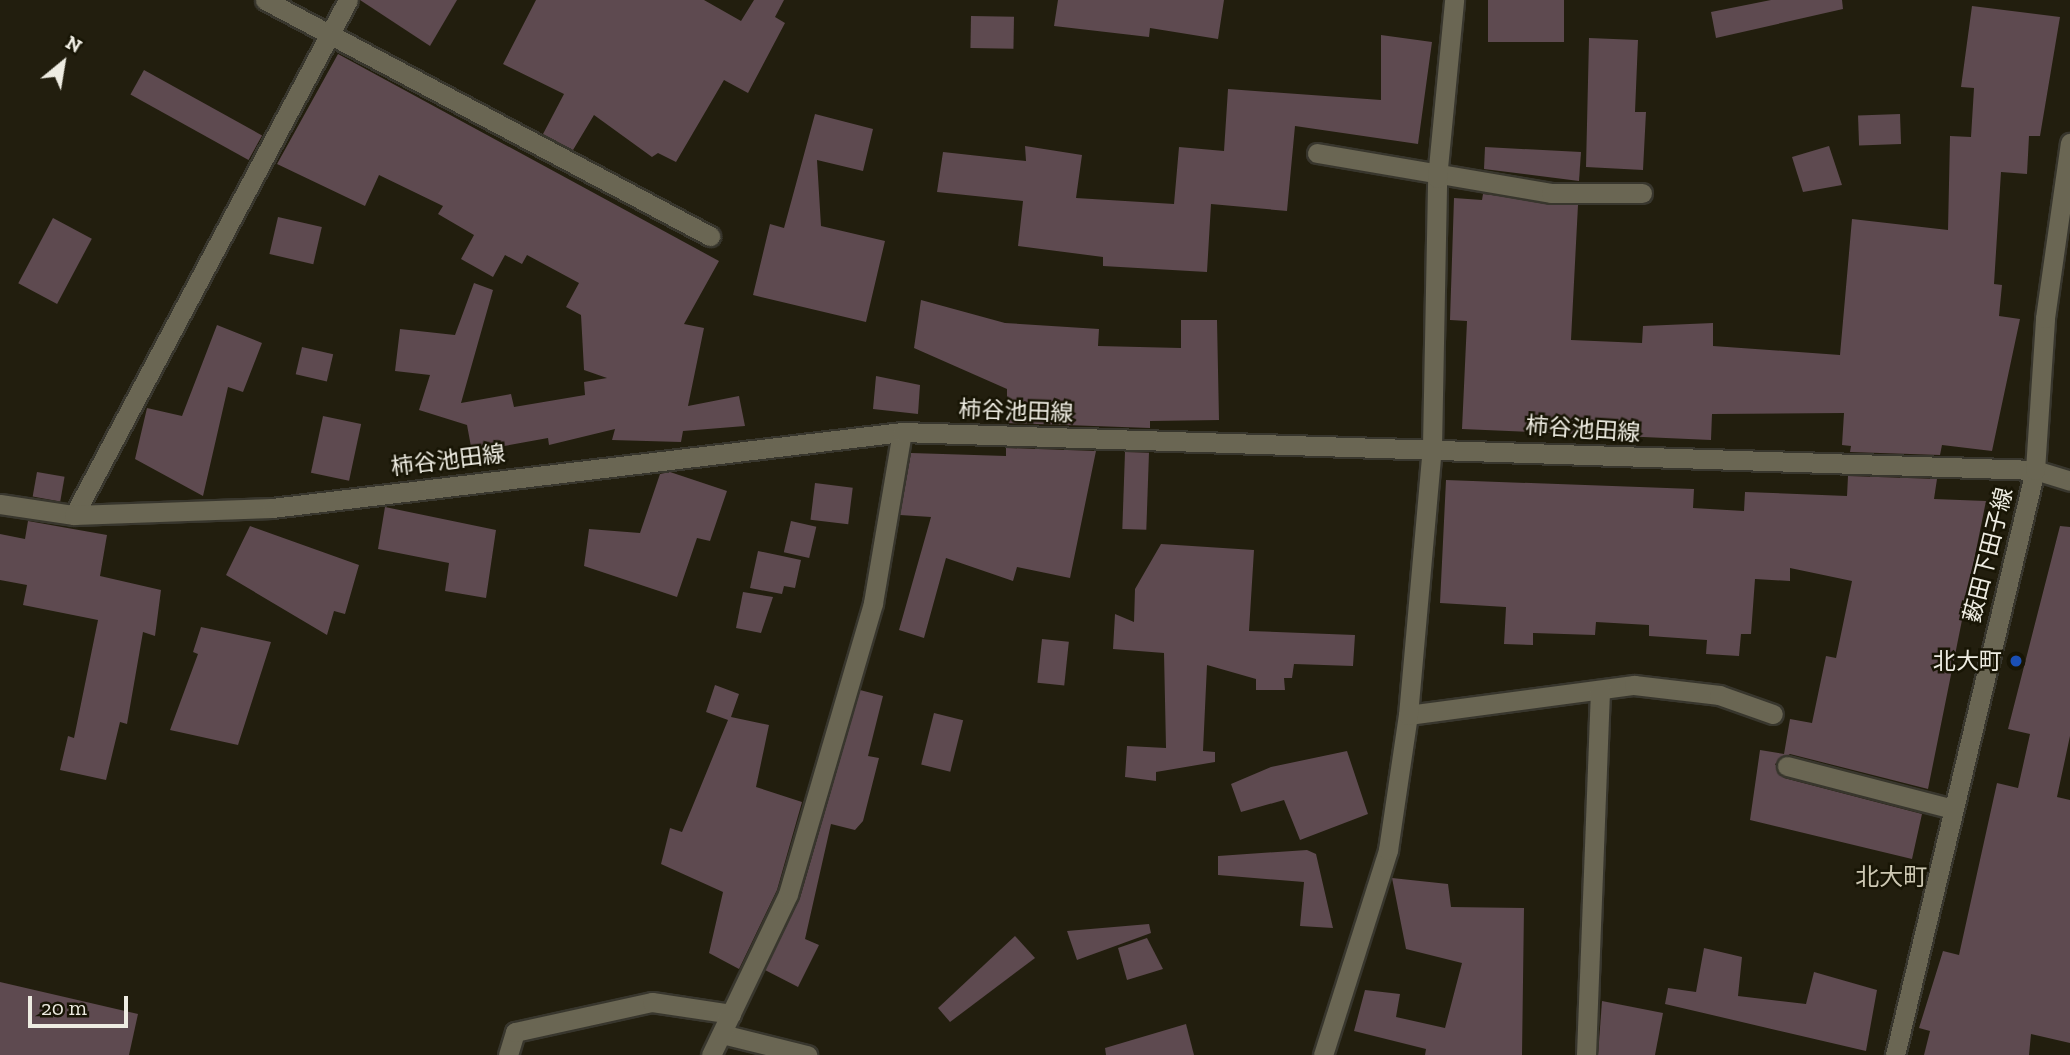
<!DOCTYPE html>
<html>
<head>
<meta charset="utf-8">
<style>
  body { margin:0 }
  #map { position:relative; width:2070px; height:1055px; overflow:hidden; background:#221e0e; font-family:"Zilla Slab","Noto Sans JP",serif }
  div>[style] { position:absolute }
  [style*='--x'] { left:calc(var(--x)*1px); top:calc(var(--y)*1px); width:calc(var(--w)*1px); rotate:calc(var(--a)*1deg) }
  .building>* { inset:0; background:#5e4a50; transform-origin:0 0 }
  .roads { filter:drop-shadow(2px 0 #38362d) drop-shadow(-2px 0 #38362d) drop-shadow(0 2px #38362d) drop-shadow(0 -2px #38362d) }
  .minor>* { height:19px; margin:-9.5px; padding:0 9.5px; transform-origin:9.5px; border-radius:9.5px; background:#6a6653 }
  .tertiary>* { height:19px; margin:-9.5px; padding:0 9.5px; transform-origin:9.5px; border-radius:9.5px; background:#6a6653 }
  .secondary>* { height:19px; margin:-9.5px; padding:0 9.5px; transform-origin:9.5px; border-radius:9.5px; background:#6a6653 }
  .dots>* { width:19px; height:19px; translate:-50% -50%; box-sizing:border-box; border:4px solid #181505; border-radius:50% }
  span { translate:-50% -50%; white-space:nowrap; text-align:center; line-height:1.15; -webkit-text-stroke:5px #181505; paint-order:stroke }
  .street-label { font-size:23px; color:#eeece2 }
  .poi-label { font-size:23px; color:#eeece2 }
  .right { translate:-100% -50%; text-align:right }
  .neighbourhood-label { font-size:24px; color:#ccc7b2 }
  .north { position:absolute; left:28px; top:28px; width:70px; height:70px; -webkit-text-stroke:5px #181505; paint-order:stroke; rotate:30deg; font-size:19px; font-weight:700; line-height:28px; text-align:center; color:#eeece2 }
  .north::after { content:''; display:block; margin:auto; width:24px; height:32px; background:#eeece2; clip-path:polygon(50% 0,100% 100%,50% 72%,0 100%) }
  .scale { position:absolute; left:28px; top:996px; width:100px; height:32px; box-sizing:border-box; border:4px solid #eeece2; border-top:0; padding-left:9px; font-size:21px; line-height:24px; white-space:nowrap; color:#eeece2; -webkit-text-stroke:5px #181505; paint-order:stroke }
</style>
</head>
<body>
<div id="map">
  <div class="building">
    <i style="clip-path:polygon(360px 0,457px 0,430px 46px)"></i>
    <i style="clip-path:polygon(536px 0,704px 0,741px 21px,754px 0,784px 0,775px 17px,785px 23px,748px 93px,724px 80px,676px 162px,658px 153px,652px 157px,594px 115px,573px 150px,543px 134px,564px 94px,503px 64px)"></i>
    <i style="clip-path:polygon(1058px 0,1224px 0,1218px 39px,1150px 28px,1149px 37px,1054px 26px)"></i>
    <i style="left:1488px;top:0;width:76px;height:42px"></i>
    <i style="clip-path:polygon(1771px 0,1842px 0,1843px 9px,1716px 38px,1711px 12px)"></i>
    <i style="clip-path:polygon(1972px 6px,2060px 17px,2040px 136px,2029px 136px,2027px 174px,2001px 172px,1994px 284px,2002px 285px,1999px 316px,2020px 319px,1992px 451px,1942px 445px,1940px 455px,1850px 452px,1851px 446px,1842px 445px,1844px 413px,1712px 414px,1711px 440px,1462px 429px,1467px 321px,1450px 320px,1454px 198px,1482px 200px,1483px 194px,1578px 205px,1571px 340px,1642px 343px,1643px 326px,1713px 323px,1713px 346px,1840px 355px,1852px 219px,1948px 230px,1950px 136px,1971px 137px,1974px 88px,1961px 87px)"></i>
    <i style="left:971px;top:16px;width:43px;height:32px;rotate:1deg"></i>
    <i style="clip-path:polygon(1381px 35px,1432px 42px,1418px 144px,1295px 126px,1287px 211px,1211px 204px,1207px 272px,1103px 266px,1103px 257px,1018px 246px,1023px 201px,937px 192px,943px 152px,1026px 161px,1025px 146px,1082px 155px,1076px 198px,1174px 204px,1179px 147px,1224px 151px,1228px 89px,1381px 100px)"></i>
    <i style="clip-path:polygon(1589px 38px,1638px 40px,1635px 112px,1646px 112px,1643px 170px,1586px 167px)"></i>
    <i style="clip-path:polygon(338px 54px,719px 261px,684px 324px,704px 328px,688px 406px,739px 396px,745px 426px,683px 431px,681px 442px,612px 440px,615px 429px,549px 445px,548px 438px,472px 452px,467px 425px,419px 410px,430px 375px,395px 371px,400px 329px,455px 335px,474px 283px,493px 290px,461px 403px,511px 394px,514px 407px,585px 395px,584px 382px,607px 378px,584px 370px,581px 315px,566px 307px,579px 283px,527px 255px,522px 264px,505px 255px,493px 277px,461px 259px,474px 235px,438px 214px,443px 206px,379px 175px,365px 206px,277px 164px)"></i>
    <i style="left:144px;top:70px;width:135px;height:28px;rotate:29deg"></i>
    <i style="clip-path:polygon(815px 114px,873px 129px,863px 171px,817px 160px,821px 226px,885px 241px,866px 322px,753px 295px,770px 224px,784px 228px)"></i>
    <i style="left:1900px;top:114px;width:30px;height:42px;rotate:88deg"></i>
    <i style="clip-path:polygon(1829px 146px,1842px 185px,1803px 192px,1792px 157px)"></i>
    <i style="clip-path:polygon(1485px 147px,1581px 152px,1579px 181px,1484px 169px)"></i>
    <i style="left:278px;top:217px;width:45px;height:38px;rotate:13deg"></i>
    <i style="left:53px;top:218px;width:44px;height:74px;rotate:28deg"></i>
    <i style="clip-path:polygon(921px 300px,1005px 323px,1099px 329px,1098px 346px,1181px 348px,1181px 320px,1217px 320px,1219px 420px,1150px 421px,1150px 428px,1007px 423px,1007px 389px,914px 348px)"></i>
    <i style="clip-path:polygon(217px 325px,262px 343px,243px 392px,228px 387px,203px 496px,135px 459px,147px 408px,182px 416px)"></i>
    <i style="left:302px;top:347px;width:32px;height:28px;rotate:13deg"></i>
    <i style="clip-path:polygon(876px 376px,920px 385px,918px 414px,873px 409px)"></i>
    <i style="left:323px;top:416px;width:39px;height:58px;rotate:12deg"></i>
    <i style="clip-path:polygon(1006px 448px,1096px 451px,1070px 578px,1017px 567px,1013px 581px,946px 558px,924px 638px,899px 630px,931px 517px,900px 515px,911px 453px,1006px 456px)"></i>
    <i style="left:1125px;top:452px;width:24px;height:77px;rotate:2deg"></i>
    <i style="left:37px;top:472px;width:28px;height:25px;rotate:10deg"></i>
    <i style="clip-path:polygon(670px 472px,727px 491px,710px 541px,697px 538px,677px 597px,584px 566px,589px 529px,640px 533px,660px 474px)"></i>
    <i style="clip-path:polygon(1848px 476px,1937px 479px,1934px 499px,1986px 501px,1928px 789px,1790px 754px,1775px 764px,1784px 778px,1922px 814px,1912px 859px,1750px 820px,1760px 750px,1784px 754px,1790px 719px,1812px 723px,1826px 656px,1836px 658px,1852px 581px,1790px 568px,1790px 581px,1755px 579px,1751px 634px,1741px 634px,1739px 656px,1706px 654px,1707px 640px,1649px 636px,1649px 625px,1596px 622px,1595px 635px,1533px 633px,1533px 645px,1504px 644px,1506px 607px,1440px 603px,1446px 480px,1694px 489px,1693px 508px,1744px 511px,1745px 492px,1847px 496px)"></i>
    <i style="left:815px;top:483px;width:38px;height:37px;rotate:7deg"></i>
    <i style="clip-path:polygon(385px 507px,496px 530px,486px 598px,445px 591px,449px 563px,378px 549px)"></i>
    <i style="clip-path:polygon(28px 521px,107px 535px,100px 576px,161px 590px,155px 636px,143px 632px,127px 724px,120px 722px,106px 780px,60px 770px,68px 736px,74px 738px,98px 620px,23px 605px,27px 585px,0 580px,0 534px,25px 539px)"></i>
    <i style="left:791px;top:521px;width:26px;height:32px;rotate:13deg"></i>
    <i style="clip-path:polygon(250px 526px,359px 565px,345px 614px,334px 611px,327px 635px,226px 575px)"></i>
    <i style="clip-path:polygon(2060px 526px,2070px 527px,2070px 736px,2057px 797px,2070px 800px,2070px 1043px,2031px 1034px,2029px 1055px,1924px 1055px,1930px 1031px,1919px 1028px,1943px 951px,1959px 955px,1997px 783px,2018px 788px,2030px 734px,2008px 729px)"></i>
    <i style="clip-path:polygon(1161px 544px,1254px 550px,1249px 631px,1355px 635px,1353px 666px,1294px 664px,1292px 678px,1284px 678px,1285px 690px,1256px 690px,1256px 679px,1207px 665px,1203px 751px,1215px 752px,1215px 762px,1156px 772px,1156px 781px,1125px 777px,1127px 746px,1166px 748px,1164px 653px,1113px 649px,1115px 614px,1134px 622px,1135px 589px)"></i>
    <i style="clip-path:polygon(758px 551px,801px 560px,795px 588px,784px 586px,782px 594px,750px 588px)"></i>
    <i style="clip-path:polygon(743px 592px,773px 597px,761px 633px,736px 628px)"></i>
    <i style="clip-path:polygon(201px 627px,271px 642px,238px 745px,170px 730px,198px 654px,193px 652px)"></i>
    <i style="left:1042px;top:639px;width:27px;height:44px;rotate:6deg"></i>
    <i style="clip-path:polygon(715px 685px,739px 694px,731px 717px,769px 725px,756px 787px,802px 802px,777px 890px,739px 969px,709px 953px,723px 892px,661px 864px,670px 828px,682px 832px,728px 720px,706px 712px)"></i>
    <i style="clip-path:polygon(860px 690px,883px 696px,868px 756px,879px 758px,863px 821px,855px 830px,831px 824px,805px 939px,819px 945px,798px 987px,765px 970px,800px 898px)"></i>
    <i style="left:934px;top:713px;width:30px;height:53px;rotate:14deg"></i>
    <i style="clip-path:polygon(1347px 751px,1368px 814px,1300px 840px,1284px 800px,1241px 812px,1231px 784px,1271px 767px)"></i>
    <i style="clip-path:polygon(1307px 850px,1316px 854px,1333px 928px,1300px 926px,1304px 882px,1218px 875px,1218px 856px)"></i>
    <i style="clip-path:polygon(1392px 878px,1448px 884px,1451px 907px,1524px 908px,1522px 1055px,1425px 1055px,1426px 1049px,1354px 1031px,1365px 990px,1400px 994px,1396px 1017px,1445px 1028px,1462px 963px,1406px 949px)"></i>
    <i style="clip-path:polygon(1149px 924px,1151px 933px,1077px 960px,1067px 931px)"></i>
    <i style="clip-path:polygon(1015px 936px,1035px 958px,950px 1022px,938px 1008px)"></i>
    <i style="clip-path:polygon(1147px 938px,1163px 969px,1127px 980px,1118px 948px)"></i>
    <i style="clip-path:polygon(1704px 948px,1742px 957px,1738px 996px,1806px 1004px,1814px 972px,1877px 990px,1866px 1051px,1665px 1004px,1668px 988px,1696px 992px)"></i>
    <i style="clip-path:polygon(0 982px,138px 1014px,129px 1055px,0 1055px)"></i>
    <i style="clip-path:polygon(1602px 1001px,1663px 1013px,1655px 1055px,1598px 1055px)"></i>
    <i style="clip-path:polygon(1186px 1024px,1194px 1055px,1106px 1055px,1105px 1048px)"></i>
  </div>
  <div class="roads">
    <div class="minor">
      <i style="--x:265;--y:0;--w:504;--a:27.94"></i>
      <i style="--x:1317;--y:153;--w:237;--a:9.7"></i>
      <i style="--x:1551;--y:193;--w:91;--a:0"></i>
      <i style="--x:74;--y:515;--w:583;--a:-61.99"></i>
      <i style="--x:1408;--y:715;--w:228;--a:-7.6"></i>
      <i style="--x:1634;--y:685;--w:86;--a:6.7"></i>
      <i style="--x:1719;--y:695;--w:57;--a:19.4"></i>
      <i style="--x:1787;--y:766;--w:171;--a:14.5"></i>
      <i style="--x:722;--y:1034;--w:88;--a:13.9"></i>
      <i style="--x:508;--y:1055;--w:24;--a:-73"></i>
      <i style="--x:515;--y:1032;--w:140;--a:-12.4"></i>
      <i style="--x:652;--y:1002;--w:80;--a:8.6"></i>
      <i style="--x:711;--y:1055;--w:178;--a:-64.4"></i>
      <i style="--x:788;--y:894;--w:303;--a:-73.7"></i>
      <i style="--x:873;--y:603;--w:173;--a:-80.4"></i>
      <i style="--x:1323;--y:1055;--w:215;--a:-72.4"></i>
      <i style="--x:1388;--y:850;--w:136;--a:-81.6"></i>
      <i style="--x:1408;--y:715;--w:269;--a:-84.9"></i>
      <i style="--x:1432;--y:447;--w:269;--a:-88.9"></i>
      <i style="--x:1437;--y:178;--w:179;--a:-84.5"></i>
      <i style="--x:1586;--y:1055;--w:365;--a:-87.8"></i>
    </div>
    <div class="tertiary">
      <i style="--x:2035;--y:470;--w:37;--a:17"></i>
    </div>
    <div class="secondary">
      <i style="--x:0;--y:504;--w:75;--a:8.5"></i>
      <i style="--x:74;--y:515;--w:198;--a:-2"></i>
      <i style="--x:272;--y:508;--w:635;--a:-6.88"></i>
      <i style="--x:902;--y:432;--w:1134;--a:1.92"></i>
      <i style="--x:1895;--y:1055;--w:602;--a:-76.54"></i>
      <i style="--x:2035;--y:470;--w:152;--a:-86.2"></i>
      <i style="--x:2045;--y:318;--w:177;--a:-81.9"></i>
    </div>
  </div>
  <div class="dots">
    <i style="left:2016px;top:661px;background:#1a4fb4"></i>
  </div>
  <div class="street-label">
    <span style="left:1016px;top:411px;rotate:2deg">柿谷池田線</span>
    <span style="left:1583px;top:429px;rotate:4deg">柿谷池田線</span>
    <span style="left:448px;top:460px;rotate:-7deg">柿谷池田線</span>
    <span style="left:1988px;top:555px;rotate:-76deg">薮田下田子線</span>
  </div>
  <div class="poi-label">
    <span class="right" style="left:2002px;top:661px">北大町</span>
  </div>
  <div class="neighbourhood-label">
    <span style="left:1891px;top:877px">北大町</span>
  </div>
  <div class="north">N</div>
  <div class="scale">20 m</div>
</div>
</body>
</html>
